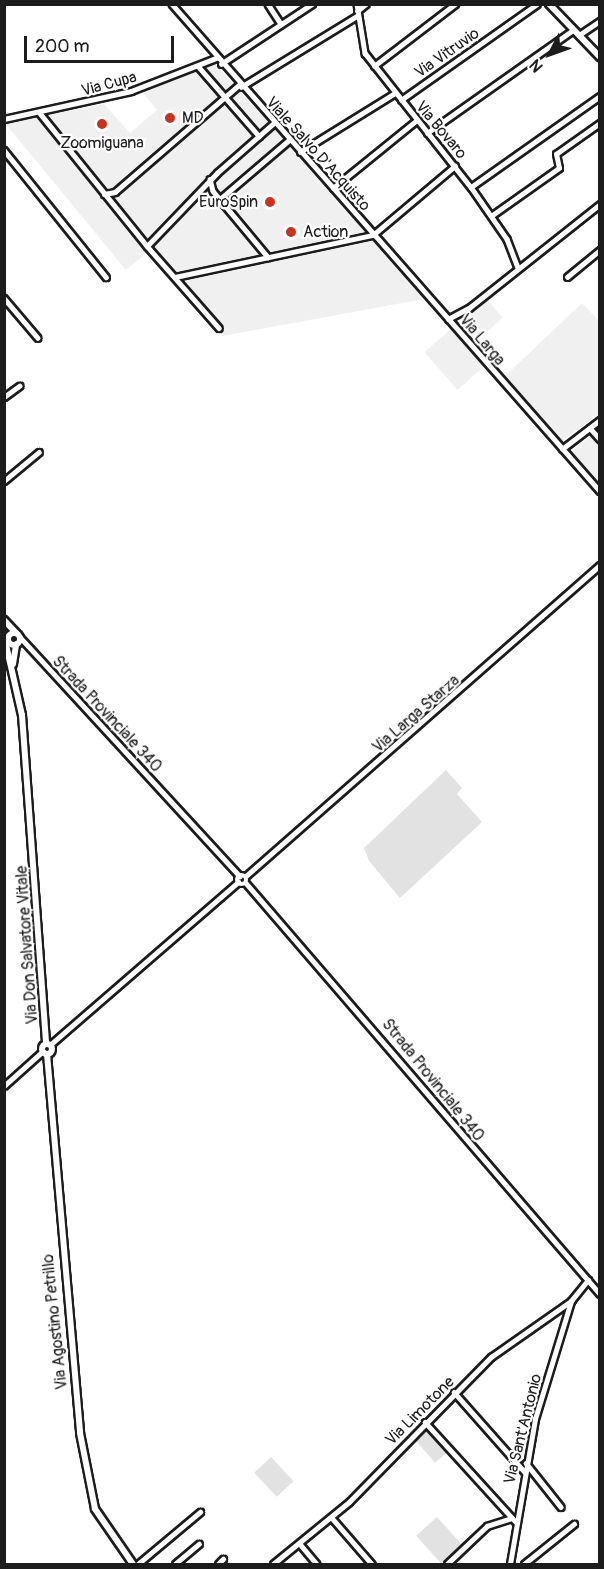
<!DOCTYPE html>
<html>
<head>
<meta charset="utf-8">
<style>
  body { margin:0 }
  #map { position:relative; width:604px; height:1569px; overflow:hidden; background:#fff; font-family:Pangolin,sans-serif }
  div>[style] { position:absolute }
  [style*='--x'] { left:calc(var(--x)*1px); top:calc(var(--y)*1px); width:calc(var(--w)*1px); rotate:calc(var(--a)*1deg) }
  .built>* { inset:0; background:#f0f0f0; transform-origin:0 0 }
  .green>* { inset:0; background:#e2e2e2; transform-origin:0 0 }
  .roads { filter:drop-shadow(2px 0 #1c1c1c) drop-shadow(-2px 0 #1c1c1c) drop-shadow(0 2px #1c1c1c) drop-shadow(0 -2px #1c1c1c) }
  .minor>* { height:4.5px; margin:-2.25px; padding:0 2.25px; transform-origin:2.25px; border-radius:2.25px; background:#fff }
  .minor>.ring { margin:-2.25px; padding:0; box-sizing:content-box; background:none; border:4.5px solid #fff; border-radius:50% }
  .tertiary>* { height:6px; margin:-3px; padding:0 3px; transform-origin:3px; border-radius:3px; background:#fff }
  .tertiary>.ring { margin:-3px; padding:0; box-sizing:content-box; background:none; border:6px solid #fff; border-radius:50% }
  .dots>* { width:16px; height:16px; translate:-50% -50%; box-sizing:border-box; border:3px solid #fff; border-radius:50% }
  span { translate:-50% -50%; white-space:nowrap; text-align:center; line-height:1.15; -webkit-text-stroke:4.5px #fff; paint-order:stroke }
  .street-label { font-size:16px; color:#1c1c1c }
  .poi-label { font-size:16px; color:#1c1c1c }
  .left { translate:0 -50%; text-align:left }
  .right { translate:-100% -50%; text-align:right }
  .frame { position:absolute; inset:0; border:6px solid #1c1c1c; pointer-events:none }
  .north { position:absolute; left:520px; top:24px; width:60px; height:60px; -webkit-text-stroke:4px #fff; paint-order:stroke; rotate:229deg; font-size:16px; font-weight:700; line-height:24px; text-align:center; color:#1c1c1c }
  .north::after { content:''; display:block; margin:auto; width:21px; height:27px; background:#1c1c1c; clip-path:polygon(50% 0,100% 100%,50% 72%,0 100%) }
  .scale { position:absolute; left:24px; top:36px; width:150px; height:27px; box-sizing:border-box; border:3px solid #1c1c1c; border-top:0; padding-left:8px; font-size:18px; line-height:21px; white-space:nowrap; color:#1c1c1c; -webkit-text-stroke:4px #fff; paint-order:stroke }
</style>
</head>
<body>
<div id="map">
  <div class="built">
    <i style="clip-path:polygon(215px 64px,269px 123px,424px 299px,222px 336px,149px 251px,126px 270px,5px 123px,104px 104px,130px 133px,157px 110px,142px 92px)"></i>
    <i style="left:486px;top:299px;width:25px;height:38px;rotate:48deg"></i>
    <i style="clip-path:polygon(582px 303px,599px 321px,599px 414px,559px 443px,503px 378px)"></i>
    <i style="left:451px;top:329px;width:50px;height:35px;rotate:49deg"></i>
    <i style="clip-path:polygon(590px 436px,599px 446px,599px 487px,569px 454px)"></i>
  </div>
  <div class="green">
    <i style="clip-path:polygon(446px 770px,462px 788px,457px 794px,482px 822px,400px 898px,369px 861px,364px 848px)"></i>
    <i style="left:427px;top:1426px;width:33px;height:18px;rotate:49deg"></i>
    <i style="left:271px;top:1457px;width:33px;height:23px;rotate:47deg"></i>
    <i style="left:437px;top:1517px;width:38px;height:28px;rotate:48deg"></i>
  </div>
  <div class="roads">
    <div class="minor">
      <i style="--x:172;--y:4;--w:648;--a:48.69"></i>
      <i style="--x:268;--y:4;--w:24;--a:57"></i>
      <i style="--x:357;--y:4;--w:50;--a:80.7"></i>
      <i style="--x:365;--y:53;--w:171;--a:51.7"></i>
      <i style="--x:471;--y:187;--w:63;--a:55.3"></i>
      <i style="--x:507;--y:239;--w:30;--a:69"></i>
      <i style="--x:357;--y:11;--w:11;--a:-38"></i>
      <i style="--x:579;--y:35;--w:25;--a:-34"></i>
      <i style="--x:221;--y:64;--w:109;--a:-33.4"></i>
      <i style="--x:198;--y:66;--w:93;--a:48.9"></i>
      <i style="--x:374;--y:66;--w:102;--a:-37.4"></i>
      <i style="--x:241;--y:87;--w:136;--a:-31.5"></i>
      <i style="--x:401;--y:100;--w:166;--a:-35.2"></i>
      <i style="--x:39;--y:112;--w:172;--a:51.1"></i>
      <i style="--x:147;--y:246;--w:101;--a:-46.2"></i>
      <i style="--x:217;--y:173;--w:76;--a:-41.3"></i>
      <i style="--x:4;--y:119;--w:130;--a:-12.4"></i>
      <i style="--x:131;--y:91;--w:91;--a:-21.2"></i>
      <i style="--x:427;--y:133;--w:179;--a:-35.2"></i>
      <i style="--x:4;--y:150;--w:163;--a:51.2"></i>
      <i style="--x:300;--y:152;--w:112;--a:-31.8"></i>
      <i style="--x:210;--y:179;--w:12;--a:76"></i>
      <i style="--x:213;--y:191;--w:86;--a:50.2"></i>
      <i style="--x:471;--y:187;--w:158;--a:-35.2"></i>
      <i style="--x:333;--y:188;--w:108;--a:-39"></i>
      <i style="--x:104;--y:194;--w:11;--a:-10"></i>
      <i style="--x:115;--y:192;--w:164;--a:-40.8"></i>
      <i style="--x:220;--y:199;--w:91;--a:-40.5"></i>
      <i style="--x:491;--y:216;--w:83;--a:-35.2"></i>
      <i style="--x:559;--y:168;--w:14;--a:-102"></i>
      <i style="--x:556;--y:154;--w:54;--a:-35.2"></i>
      <i style="--x:147;--y:246;--w:109;--a:48.7"></i>
      <i style="--x:175;--y:277;--w:202;--a:-12"></i>
      <i style="--x:373;--y:235;--w:107;--a:-40.1"></i>
      <i style="--x:567;--y:277;--w:43;--a:-39.3"></i>
      <i style="--x:4;--y:298;--w:52;--a:49.6"></i>
      <i style="--x:448;--y:319;--w:24;--a:-28"></i>
      <i style="--x:469;--y:308;--w:167;--a:-38.4"></i>
      <i style="--x:4;--y:397;--w:19;--a:-36"></i>
      <i style="--x:590;--y:428;--w:15;--a:48"></i>
      <i style="--x:562;--y:449;--w:48;--a:-37.3"></i>
      <i style="--x:4;--y:481;--w:45;--a:-39.6"></i>
      <i style="--x:20;--y:637;--w:325;--a:47.4"></i>
      <i class="ring" style="left:237px;top:875px;width:5.5px;height:5.5px"></i>
      <i style="--x:246;--y:876;--w:471;--a:-41.3"></i>
      <i style="--x:246;--y:883;--w:542;--a:49.26"></i>
      <i style="--x:50;--y:1045;--w:249;--a:-40.9"></i>
      <i style="--x:4;--y:1086;--w:52;--a:-41.9"></i>
      <i style="--x:454;--y:1392;--w:106;--a:48.5"></i>
      <i style="--x:425;--y:1422;--w:134;--a:47.7"></i>
      <i style="--x:526;--y:1463;--w:56;--a:51.5"></i>
      <i style="--x:332;--y:1518;--w:61;--a:49"></i>
      <i style="--x:300;--y:1544;--w:26;--a:50"></i>
      <i style="--x:138;--y:1564;--w:81;--a:-40"></i>
      <i style="--x:175;--y:1564;--w:31;--a:-40"></i>
      <i style="--x:218;--y:1564;--w:7;--a:-45"></i>
      <i style="--x:273;--y:1564;--w:98;--a:-39.2"></i>
      <i style="--x:349;--y:1502;--w:203;--a:-45.6"></i>
      <i style="--x:491;--y:1357;--w:98;--a:-35"></i>
      <i style="--x:571;--y:1301;--w:27;--a:-51"></i>
      <i style="--x:447;--y:1564;--w:55;--a:-43.5"></i>
      <i style="--x:487;--y:1526;--w:26;--a:-18"></i>
      <i style="--x:510;--y:1564;--w:147;--a:-80.2"></i>
      <i style="--x:535;--y:1419;--w:123;--a:-73"></i>
      <i style="--x:524;--y:1564;--w:64;--a:-38.7"></i>
    </div>
    <div class="tertiary">
      <i style="--x:549;--y:4;--w:74;--a:46.1"></i>
      <i style="--x:4;--y:620;--w:18;--a:47"></i>
      <i class="ring" style="left:8px;top:633px;width:6px;height:6px"></i>
      <i style="--x:4;--y:636;--w:81;--a:77.2"></i>
      <i style="--x:22;--y:715;--w:330;--a:85.8"></i>
      <i style="--x:13;--y:664;--w:20;--a:-81"></i>
      <i class="ring" style="left:42px;top:1044px;width:4px;height:4px"></i>
      <i style="--x:47;--y:1054;--w:380;--a:85"></i>
      <i style="--x:80;--y:1433;--w:77;--a:78.8"></i>
      <i style="--x:95;--y:1509;--w:67;--a:55.4"></i>
    </div>
  </div>
  <div class="dots">
    <i style="left:170px;top:118px;background:#c8321e"></i>
    <i style="left:102px;top:124px;background:#c8321e"></i>
    <i style="left:270px;top:202px;background:#c8321e"></i>
    <i style="left:291px;top:232px;background:#c8321e"></i>
  </div>
  <div class="street-label">
    <span style="left:447px;top:53px;rotate:-35deg">Via Vitruvio</span>
    <span style="left:109px;top:84px;rotate:-15deg">Via Cupa</span>
    <span style="left:441px;top:130px;rotate:50deg">Via Bovaro</span>
    <span style="left:318px;top:154px;rotate:48deg">Viale Salvo D'Acquisto</span>
    <span style="left:482px;top:340px;rotate:50deg">Via Larga</span>
    <span style="left:107px;top:714px;rotate:47deg">Strada Provinciale 340</span>
    <span style="left:416px;top:714px;rotate:-41deg">Via Larga Starza</span>
    <span style="left:27px;top:945px;rotate:-94deg">Via Don Salvatore Vitale</span>
    <span style="left:433px;top:1080px;rotate:51deg">Strada Provinciale 340</span>
    <span style="left:55px;top:1322px;rotate:-96deg">Via Agostino Petrillo</span>
    <span style="left:420px;top:1411px;rotate:-45deg">Via Limotone</span>
    <span style="left:523px;top:1429px;rotate:-76deg">Via Sant'Antonio</span>
  </div>
  <div class="poi-label">
    <span class="left" style="left:182px;top:118px">MD</span>
    <span style="left:102px;top:143px">Zoomiguana</span>
    <span class="right" style="left:258px;top:202px">EuroSpin</span>
    <span class="left" style="left:303px;top:232px">Action</span>
  </div>
  <div class="frame"></div>
  <div class="north">N</div>
  <div class="scale">200 m</div>
</div>
</body>
</html>
